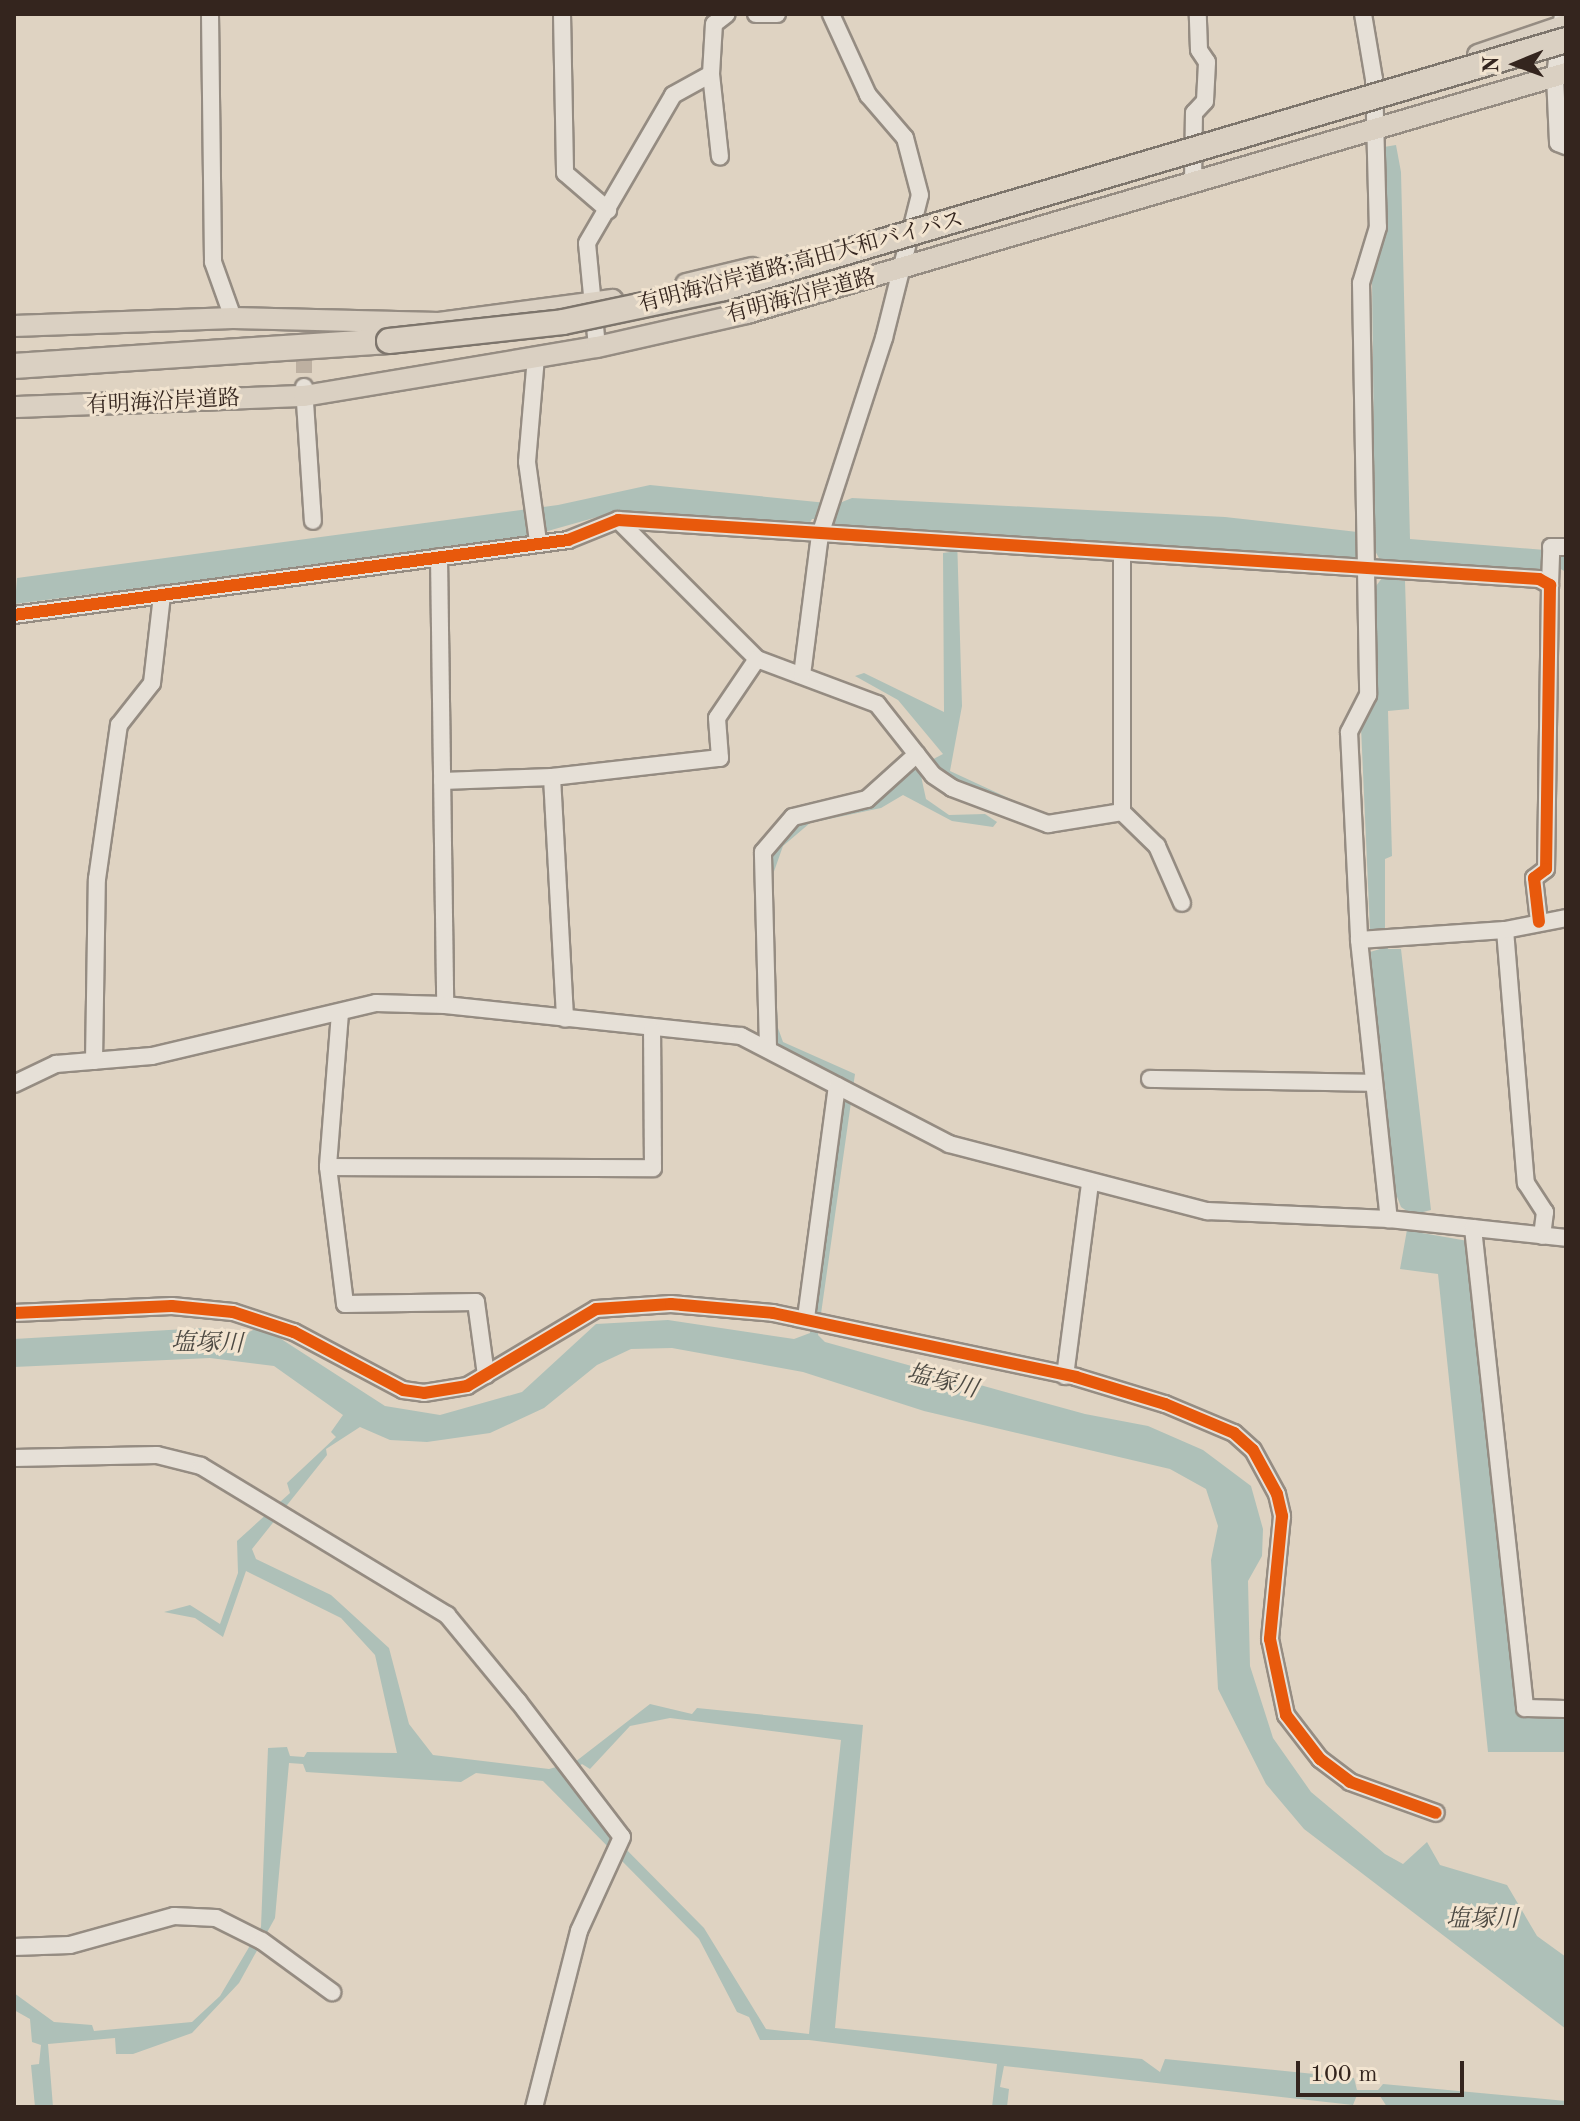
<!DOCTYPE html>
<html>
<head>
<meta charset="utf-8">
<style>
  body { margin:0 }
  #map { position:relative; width:1580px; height:2121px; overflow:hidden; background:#dfd3c2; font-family:"Old Standard TT","Noto Serif JP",serif }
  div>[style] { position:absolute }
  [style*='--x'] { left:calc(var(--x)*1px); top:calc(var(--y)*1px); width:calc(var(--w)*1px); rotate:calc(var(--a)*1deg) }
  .water>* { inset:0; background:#aec0b8 }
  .minor-tunnel>* { height:16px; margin-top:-8px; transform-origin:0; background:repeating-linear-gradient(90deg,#bdb0a1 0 16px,transparent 0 24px) }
  .roads { filter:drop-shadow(2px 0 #958c82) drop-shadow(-2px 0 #958c82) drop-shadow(0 2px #958c82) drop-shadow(0 -2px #958c82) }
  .minor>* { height:16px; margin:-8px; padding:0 8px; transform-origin:8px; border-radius:8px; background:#e6e0d7 }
  .major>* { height:20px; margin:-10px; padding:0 10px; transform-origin:10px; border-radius:10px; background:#dad0c2 }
  .highway>* { height:24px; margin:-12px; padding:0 12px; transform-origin:12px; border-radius:12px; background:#dad0c2 }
  .bridges { filter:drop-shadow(2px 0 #7d756c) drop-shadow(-2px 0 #7d756c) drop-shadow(0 2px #7d756c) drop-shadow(0 -2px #7d756c) }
  .highway-bridge>* { height:24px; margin:-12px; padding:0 12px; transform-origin:12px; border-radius:12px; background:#dad0c2 }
  .cycleway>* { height:12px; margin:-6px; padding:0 6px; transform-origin:6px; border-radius:6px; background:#e8590c }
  span { translate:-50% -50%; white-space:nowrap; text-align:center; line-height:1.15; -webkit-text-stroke:6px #f2e4d0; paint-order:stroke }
  .street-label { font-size:22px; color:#34251e }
  .water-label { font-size:24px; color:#4d4a43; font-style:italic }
  .frame { position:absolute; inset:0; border:16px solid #34251e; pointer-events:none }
  .north { position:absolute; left:1476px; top:24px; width:80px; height:80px; -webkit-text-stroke:6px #f2e4d0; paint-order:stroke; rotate:269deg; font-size:22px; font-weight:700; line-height:32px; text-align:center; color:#34251e }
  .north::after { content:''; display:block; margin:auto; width:28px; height:36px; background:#34251e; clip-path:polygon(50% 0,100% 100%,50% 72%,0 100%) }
  .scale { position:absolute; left:1296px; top:2061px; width:168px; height:36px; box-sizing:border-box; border:4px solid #34251e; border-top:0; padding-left:10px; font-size:24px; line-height:28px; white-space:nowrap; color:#34251e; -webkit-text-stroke:6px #f2e4d0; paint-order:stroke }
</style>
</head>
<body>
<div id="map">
  <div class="water">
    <i style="clip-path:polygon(evenodd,1396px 145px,1401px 172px,1410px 539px,1545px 550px,1547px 556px,1566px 555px,1566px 572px,1545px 560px,1542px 569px,1381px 562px,1373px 547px,1361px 560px,957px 537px,962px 706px,950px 771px,1041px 813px,948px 778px,936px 765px,921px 776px,926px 799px,949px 815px,985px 814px,997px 822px,993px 827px,952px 821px,903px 795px,881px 808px,810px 823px,783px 846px,771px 880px,778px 1028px,783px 1042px,855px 1074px,818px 1335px,825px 1342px,1085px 1414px,1148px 1426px,1203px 1450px,1251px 1486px,1263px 1529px,1262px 1556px,1248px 1581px,1250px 1666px,1273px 1738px,1311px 1792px,1385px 1854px,1403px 1864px,1427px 1842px,1440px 1865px,1507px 1885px,1537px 1936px,1566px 1957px,1566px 2029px,1304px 1829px,1266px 1784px,1218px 1689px,1211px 1560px,1218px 1526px,1206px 1489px,1170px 1469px,924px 1411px,803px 1372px,672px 1348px,631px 1349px,597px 1365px,544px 1408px,490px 1433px,427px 1442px,390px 1440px,360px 1427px,326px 1449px,327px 1455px,252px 1549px,256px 1559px,331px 1595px,389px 1648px,409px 1724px,433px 1755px,549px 1769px,575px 1762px,650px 1704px,692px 1714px,697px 1708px,863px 1725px,835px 2028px,1142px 2059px,1160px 2072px,1165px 2059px,1354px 2078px,1357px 2090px,1378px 2090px,1383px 2084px,1566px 2101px,1566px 2107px,1387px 2107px,1380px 2096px,1357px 2095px,1353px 2105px,1004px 2066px,1000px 2087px,1009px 2089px,1007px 2107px,992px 2107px,997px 2064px,809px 2040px,760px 2040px,749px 2017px,737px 2012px,699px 1939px,543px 1781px,476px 1773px,461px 1782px,306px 1772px,303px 1764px,289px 1763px,275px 1918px,239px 1983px,192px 2033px,133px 2054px,116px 2054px,115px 2038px,48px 2044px,53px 2107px,35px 2107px,31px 2065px,39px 2064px,41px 2045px,32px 2042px,30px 2019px,14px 2010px,14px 1993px,54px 2022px,92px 2025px,94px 2031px,192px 2022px,220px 1996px,261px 1927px,268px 1748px,287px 1747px,290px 1756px,304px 1757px,307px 1752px,397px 1753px,375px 1655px,341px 1618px,246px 1571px,223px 1637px,195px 1618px,164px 1612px,190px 1605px,220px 1624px,238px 1573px,237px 1541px,290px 1493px,287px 1483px,336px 1437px,331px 1432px,343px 1415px,274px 1366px,210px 1358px,14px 1367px,14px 1339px,203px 1328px,247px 1333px,261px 1326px,385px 1406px,440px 1415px,522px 1392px,596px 1324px,668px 1320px,794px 1339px,810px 1333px,846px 1083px,774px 1043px,770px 856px,777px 842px,805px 821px,875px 804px,901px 776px,943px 754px,898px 700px,855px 676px,864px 673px,944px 712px,943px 553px,950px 552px,950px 537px,831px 527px,830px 519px,812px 519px,808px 526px,615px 512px,523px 538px,15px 604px,17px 578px,558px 505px,650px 485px,837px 504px,852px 498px,1225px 517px,1375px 534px,1372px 281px,1383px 239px,1384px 147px,1396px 145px,670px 1718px,841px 1740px,809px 2034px,766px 2029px,704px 1928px,609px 1832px,566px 1776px,582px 1764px,590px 1769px,630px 1726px,670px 1718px)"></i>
    <i style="clip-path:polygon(1382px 578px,1405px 581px,1409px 709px,1388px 711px,1392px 856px,1385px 859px,1385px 928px,1388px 949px,1401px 949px,1431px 1210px,1423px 1212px,1422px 1233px,1468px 1241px,1520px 1716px,1566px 1718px,1566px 1752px,1488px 1752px,1438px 1274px,1400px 1269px,1410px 1213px,1401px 1207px,1394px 1189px,1370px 952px,1380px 949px,1378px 933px,1370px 930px,1361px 727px,1373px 704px,1373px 590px)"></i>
  </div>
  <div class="minor-tunnel">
    <i style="--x:304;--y:333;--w:54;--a:90"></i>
  </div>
  <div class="roads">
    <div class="minor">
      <i style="--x:210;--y:14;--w:248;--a:89.3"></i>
      <i style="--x:213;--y:262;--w:59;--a:70.3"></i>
      <i style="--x:562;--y:14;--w:159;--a:88.9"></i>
      <i style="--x:565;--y:173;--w:57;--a:40.7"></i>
      <i style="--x:756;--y:14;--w:21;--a:0"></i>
      <i style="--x:1363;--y:14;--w:66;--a:80.4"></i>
      <i style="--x:1374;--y:79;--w:148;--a:88.5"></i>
      <i style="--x:1378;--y:227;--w:59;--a:106.9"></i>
      <i style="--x:1361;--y:283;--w:412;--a:89"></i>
      <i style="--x:1368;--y:695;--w:42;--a:117.2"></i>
      <i style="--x:1349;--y:732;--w:208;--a:87.2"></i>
      <i style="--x:1359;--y:940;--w:281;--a:83.9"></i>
      <i style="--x:1563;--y:14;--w:63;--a:97.4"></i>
      <i style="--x:1555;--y:76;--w:67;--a:87.4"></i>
      <i style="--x:1558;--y:143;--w:9;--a:21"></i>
      <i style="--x:711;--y:74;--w:83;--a:83.8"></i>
      <i style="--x:1193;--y:183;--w:70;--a:-89.2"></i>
      <i style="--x:1194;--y:113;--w:16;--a:-47"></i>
      <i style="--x:1205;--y:101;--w:39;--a:-87"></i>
      <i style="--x:1207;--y:62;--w:14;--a:-124"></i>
      <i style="--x:1199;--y:50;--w:36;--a:-92"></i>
      <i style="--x:597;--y:347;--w:104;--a:-95.5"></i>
      <i style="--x:587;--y:243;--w:171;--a:-59.8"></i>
      <i style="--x:673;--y:95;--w:43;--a:-28.9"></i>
      <i style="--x:711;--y:74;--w:50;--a:-86.6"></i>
      <i style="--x:714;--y:24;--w:16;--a:-38"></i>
      <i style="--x:536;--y:357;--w:105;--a:94.9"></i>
      <i style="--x:527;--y:462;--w:80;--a:82.1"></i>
      <i style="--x:304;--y:387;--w:134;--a:86.2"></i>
      <i style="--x:618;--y:520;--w:197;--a:45"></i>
      <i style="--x:757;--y:659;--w:128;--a:20.6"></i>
      <i style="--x:877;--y:704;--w:90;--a:51.7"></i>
      <i style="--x:933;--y:775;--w:23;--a:34"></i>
      <i style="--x:952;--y:788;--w:103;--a:20.6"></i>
      <i style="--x:1048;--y:824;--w:75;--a:-9.2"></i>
      <i style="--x:1122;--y:812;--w:49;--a:44.2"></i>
      <i style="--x:1157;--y:846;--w:62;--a:66.3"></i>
      <i style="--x:439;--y:557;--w:448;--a:89.2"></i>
      <i style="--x:1550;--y:585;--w:38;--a:-88"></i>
      <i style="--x:1551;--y:547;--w:15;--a:0"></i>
      <i style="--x:14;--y:615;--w:559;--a:-7.71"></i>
      <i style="--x:568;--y:540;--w:54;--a:-21.8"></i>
      <i style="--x:618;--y:520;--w:923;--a:3.67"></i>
      <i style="--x:1539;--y:579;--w:13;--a:29"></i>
      <i style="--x:1550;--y:585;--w:284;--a:90.8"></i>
      <i style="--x:1546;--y:869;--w:15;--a:143"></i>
      <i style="--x:1534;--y:878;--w:44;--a:83.5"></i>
      <i style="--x:802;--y:675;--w:141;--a:-82.7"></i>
      <i style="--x:820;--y:535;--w:207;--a:-72"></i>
      <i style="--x:884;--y:338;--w:147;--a:-75.9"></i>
      <i style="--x:920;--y:195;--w:59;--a:-104.7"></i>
      <i style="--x:905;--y:138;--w:57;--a:-130.7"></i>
      <i style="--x:868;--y:95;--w:89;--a:-114.6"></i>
      <i style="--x:552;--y:777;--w:242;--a:86.9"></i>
      <i style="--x:442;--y:781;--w:110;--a:-2.1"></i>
      <i style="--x:552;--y:777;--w:169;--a:-6.5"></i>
      <i style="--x:720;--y:758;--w:40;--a:-94.3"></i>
      <i style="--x:717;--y:718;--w:71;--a:-55.9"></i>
      <i style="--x:1122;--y:812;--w:257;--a:-90"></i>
      <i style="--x:1505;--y:930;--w:254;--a:85.3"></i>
      <i style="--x:1526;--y:1183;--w:35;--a:57"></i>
      <i style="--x:1545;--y:1212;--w:24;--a:97"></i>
      <i style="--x:1359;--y:940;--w:146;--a:-3.9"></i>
      <i style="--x:1505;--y:930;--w:62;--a:-11.1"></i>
      <i style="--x:340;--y:1013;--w:154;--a:94.5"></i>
      <i style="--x:328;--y:1167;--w:138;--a:82.9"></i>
      <i style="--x:345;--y:1304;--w:131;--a:-0.9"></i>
      <i style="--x:476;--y:1302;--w:74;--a:82.2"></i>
      <i style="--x:768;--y:1047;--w:195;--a:-91.5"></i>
      <i style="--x:763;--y:852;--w:46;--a:-49.4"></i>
      <i style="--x:793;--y:817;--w:76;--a:-13.7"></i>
      <i style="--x:867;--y:799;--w:67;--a:-42"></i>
      <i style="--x:94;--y:1061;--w:182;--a:-89.1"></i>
      <i style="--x:97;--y:879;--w:156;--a:-81.9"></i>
      <i style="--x:119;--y:725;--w:53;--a:-51.8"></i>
      <i style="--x:152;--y:683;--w:89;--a:-83.5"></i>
      <i style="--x:1150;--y:1079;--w:224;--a:1"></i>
      <i style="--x:14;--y:1084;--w:47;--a:-25.5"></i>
      <i style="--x:56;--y:1064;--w:96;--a:-4.8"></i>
      <i style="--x:152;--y:1056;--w:230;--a:-13.3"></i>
      <i style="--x:376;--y:1003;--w:69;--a:1.7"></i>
      <i style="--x:445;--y:1005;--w:298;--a:6"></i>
      <i style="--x:741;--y:1036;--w:234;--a:27.4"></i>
      <i style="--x:949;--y:1144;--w:267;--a:14.6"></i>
      <i style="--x:1207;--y:1211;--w:182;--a:2.5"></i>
      <i style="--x:1389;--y:1219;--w:178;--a:6.1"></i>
      <i style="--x:328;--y:1167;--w:325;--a:0.2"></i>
      <i style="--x:653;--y:1168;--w:137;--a:-90.4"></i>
      <i style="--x:1473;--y:1228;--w:483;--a:83.8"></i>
      <i style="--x:1525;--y:1708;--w:41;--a:1.4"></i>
      <i style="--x:14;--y:1313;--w:158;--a:-2.5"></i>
      <i style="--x:172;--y:1306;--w:61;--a:5.6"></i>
      <i style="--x:233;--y:1312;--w:64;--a:18.2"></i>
      <i style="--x:294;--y:1332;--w:123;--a:28"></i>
      <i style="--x:403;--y:1390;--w:21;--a:8"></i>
      <i style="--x:424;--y:1393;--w:44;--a:-9.2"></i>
      <i style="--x:467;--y:1386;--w:150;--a:-30.8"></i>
      <i style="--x:596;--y:1309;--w:75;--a:-3.8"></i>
      <i style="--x:671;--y:1304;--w:102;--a:5"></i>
      <i style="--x:773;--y:1313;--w:310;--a:11.9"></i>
      <i style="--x:1076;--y:1377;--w:93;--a:16.9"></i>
      <i style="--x:1165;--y:1404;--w:75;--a:22.8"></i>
      <i style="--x:1234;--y:1433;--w:25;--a:42"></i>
      <i style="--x:1253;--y:1450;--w:50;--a:61.4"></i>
      <i style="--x:1277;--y:1494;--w:23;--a:77"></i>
      <i style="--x:1282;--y:1516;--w:124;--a:95.6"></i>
      <i style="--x:1270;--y:1639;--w:78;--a:78.1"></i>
      <i style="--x:1286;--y:1715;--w:56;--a:52.3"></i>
      <i style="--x:1320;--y:1759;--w:38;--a:37"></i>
      <i style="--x:1350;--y:1782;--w:91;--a:19.8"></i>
      <i style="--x:806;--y:1318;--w:234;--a:-82.4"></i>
      <i style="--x:1065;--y:1376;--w:194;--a:-82.6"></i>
      <i style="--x:14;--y:1458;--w:143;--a:-1.2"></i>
      <i style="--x:157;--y:1455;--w:45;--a:14"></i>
      <i style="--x:201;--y:1466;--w:288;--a:31.2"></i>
      <i style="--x:447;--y:1615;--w:112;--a:50.5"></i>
      <i style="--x:518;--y:1701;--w:171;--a:52.6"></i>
      <i style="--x:622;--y:1837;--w:103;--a:114.6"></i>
      <i style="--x:579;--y:1931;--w:182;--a:104.3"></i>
      <i style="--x:14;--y:1947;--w:56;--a:-2"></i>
      <i style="--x:70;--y:1945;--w:108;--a:-15.6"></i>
      <i style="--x:174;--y:1916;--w:42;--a:2.7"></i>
      <i style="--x:216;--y:1918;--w:51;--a:26.6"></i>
      <i style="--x:262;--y:1941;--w:87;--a:36.1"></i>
    </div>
    <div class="major">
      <i style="--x:1478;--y:55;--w:93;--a:-18.8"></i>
      <i style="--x:686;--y:284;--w:68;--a:-13.6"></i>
      <i style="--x:14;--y:326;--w:219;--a:-2.1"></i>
      <i style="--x:233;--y:318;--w:206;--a:1.4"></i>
      <i style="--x:439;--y:323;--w:175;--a:-7.6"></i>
      <i style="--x:14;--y:407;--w:290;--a:-2.2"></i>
      <i style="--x:304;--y:396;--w:297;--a:-9.5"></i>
      <i style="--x:597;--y:347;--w:154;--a:-12.8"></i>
      <i style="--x:747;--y:313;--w:853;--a:-16.33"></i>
    </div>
    <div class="highway">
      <i style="--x:14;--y:366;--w:376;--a:-3.8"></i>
    </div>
  </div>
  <div class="bridges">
    <div class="highway-bridge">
      <i style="--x:389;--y:341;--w:175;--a:-6.2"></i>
      <i style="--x:563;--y:322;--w:165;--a:-11.9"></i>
      <i style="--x:724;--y:288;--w:878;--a:-16.41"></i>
    </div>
  </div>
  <div class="cycleway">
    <i style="--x:14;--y:615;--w:559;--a:-7.71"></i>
    <i style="--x:568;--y:540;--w:54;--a:-21.8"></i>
    <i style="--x:618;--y:520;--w:923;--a:3.67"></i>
    <i style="--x:1539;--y:579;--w:13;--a:29"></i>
    <i style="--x:1550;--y:585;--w:284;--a:90.8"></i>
    <i style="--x:1546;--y:869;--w:15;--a:143"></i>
    <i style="--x:1534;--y:878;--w:44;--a:83.5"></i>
    <i style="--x:14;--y:1313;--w:158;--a:-2.5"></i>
    <i style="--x:172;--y:1306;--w:61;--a:5.6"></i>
    <i style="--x:233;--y:1312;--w:64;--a:18.2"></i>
    <i style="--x:294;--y:1332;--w:123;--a:28"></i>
    <i style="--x:403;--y:1390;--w:21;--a:8"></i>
    <i style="--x:424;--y:1393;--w:44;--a:-9.2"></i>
    <i style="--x:467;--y:1386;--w:150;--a:-30.8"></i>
    <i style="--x:596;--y:1309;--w:75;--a:-3.8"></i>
    <i style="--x:671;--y:1304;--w:102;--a:5"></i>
    <i style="--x:773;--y:1313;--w:310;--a:11.9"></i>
    <i style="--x:1076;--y:1377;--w:93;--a:16.9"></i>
    <i style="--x:1165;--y:1404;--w:75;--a:22.8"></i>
    <i style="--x:1234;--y:1433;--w:25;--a:42"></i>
    <i style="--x:1253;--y:1450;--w:50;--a:61.4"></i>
    <i style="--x:1277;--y:1494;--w:23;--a:77"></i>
    <i style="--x:1282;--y:1516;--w:124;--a:95.6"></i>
    <i style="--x:1270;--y:1639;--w:78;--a:78.1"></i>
    <i style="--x:1286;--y:1715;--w:56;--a:52.3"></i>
    <i style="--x:1320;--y:1759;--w:38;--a:37"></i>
    <i style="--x:1350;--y:1782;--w:91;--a:19.8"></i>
  </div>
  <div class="street-label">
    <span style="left:801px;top:263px;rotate:-15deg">有明海沿岸道路;高田大和バイパス</span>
    <span style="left:801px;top:297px;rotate:-15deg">有明海沿岸道路</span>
    <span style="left:163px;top:403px;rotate:-3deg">有明海沿岸道路</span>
  </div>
  <div class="water-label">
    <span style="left:207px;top:1345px;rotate:1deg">塩塚川</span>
    <span style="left:942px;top:1383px;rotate:14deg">塩塚川</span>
    <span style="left:1482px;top:1921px">塩塚川</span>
  </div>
  <div class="frame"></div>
  <div class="north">N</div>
  <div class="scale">100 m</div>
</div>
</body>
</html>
